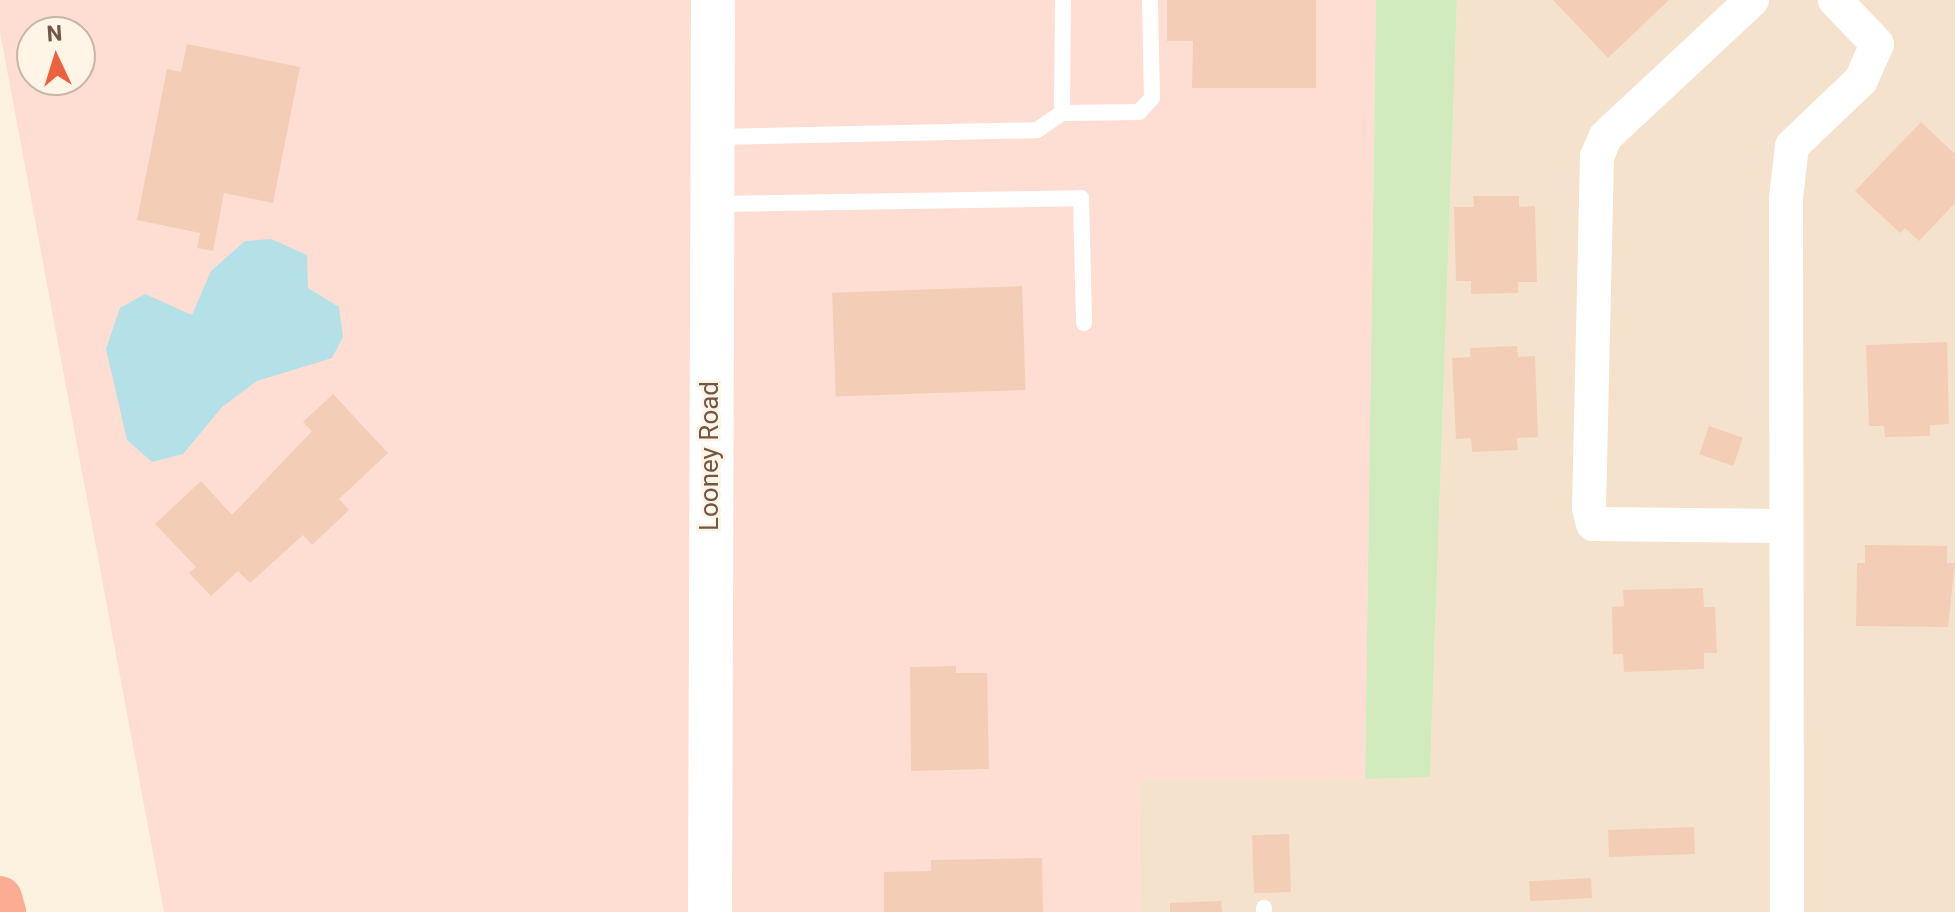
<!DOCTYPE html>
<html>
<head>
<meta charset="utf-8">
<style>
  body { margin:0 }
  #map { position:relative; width:1955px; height:912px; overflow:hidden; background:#fdf1df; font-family:Roboto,sans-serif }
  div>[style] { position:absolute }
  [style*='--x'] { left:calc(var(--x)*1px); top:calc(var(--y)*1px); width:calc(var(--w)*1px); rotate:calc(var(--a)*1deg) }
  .residential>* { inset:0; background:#f5e2cd }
  .commercial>* { inset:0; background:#feded2 }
  .green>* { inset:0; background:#d1ebbe }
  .water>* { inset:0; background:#b3e1e7 }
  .building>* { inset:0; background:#f4cdb6; transform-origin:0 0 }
  .lane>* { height:16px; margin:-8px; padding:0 8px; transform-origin:8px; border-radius:8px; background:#fff }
  .street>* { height:34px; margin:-17px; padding:0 17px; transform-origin:17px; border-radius:17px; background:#fff }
  .secondary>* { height:44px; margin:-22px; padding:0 22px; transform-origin:22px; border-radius:22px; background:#fff }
  .highway>* { height:44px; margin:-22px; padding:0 22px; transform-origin:22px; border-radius:22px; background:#fbac93 }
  span { translate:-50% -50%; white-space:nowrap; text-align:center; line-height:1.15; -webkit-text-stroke:6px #fff5e6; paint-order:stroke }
  .street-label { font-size:26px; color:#745646 }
  .north { position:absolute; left:16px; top:16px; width:80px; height:80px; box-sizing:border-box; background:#fff5e6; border:2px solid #c7b5a6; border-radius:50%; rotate:356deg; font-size:22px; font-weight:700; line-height:32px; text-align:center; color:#745646 }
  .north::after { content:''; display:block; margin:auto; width:28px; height:36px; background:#ee613e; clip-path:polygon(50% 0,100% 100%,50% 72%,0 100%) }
</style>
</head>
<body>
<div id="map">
  <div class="residential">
    <i style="clip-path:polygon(1457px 0,1955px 0,1955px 912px,1140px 912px,1139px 780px,1430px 777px)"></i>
  </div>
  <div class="commercial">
    <i style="clip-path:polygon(evenodd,0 0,1376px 0,1365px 779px,1139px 780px,1140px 912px,164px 912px,0 32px,0 0,32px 32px,80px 32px,80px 80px,32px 80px,32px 32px)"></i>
  </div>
  <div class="green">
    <i style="clip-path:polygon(1376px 0,1457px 0,1430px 777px,1365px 779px)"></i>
  </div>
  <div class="water">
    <i style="clip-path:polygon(271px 239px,307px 255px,308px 288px,339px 307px,343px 337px,332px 358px,257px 381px,222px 407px,183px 454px,152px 462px,127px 440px,106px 349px,120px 308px,145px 294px,192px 315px,211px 271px,245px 241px)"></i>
  </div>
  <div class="building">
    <i style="clip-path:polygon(1167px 0,1316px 0,1316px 88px,1192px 88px,1193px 41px,1167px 41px)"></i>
    <i style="clip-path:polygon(1553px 0,1669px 0,1608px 58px)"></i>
    <i style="clip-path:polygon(187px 44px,300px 67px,273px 203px,224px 193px,213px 251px,197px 248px,200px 233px,137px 220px,167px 69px,181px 72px)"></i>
    <i style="clip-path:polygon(1921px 122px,1955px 154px,1955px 203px,1919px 241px,1905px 228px,1900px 233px,1855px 191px)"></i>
    <i style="clip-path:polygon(1473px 196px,1519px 196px,1519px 207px,1535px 206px,1537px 282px,1518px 282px,1518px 293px,1471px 294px,1471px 281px,1456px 281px,1454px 207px,1474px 207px)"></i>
    <i style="left:1022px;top:286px;width:104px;height:190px;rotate:88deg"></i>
    <i style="clip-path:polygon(1947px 342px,1949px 424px,1930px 425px,1930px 436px,1885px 437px,1884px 426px,1869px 426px,1866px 345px)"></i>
    <i style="clip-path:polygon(1517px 346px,1518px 357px,1535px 356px,1538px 437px,1517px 438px,1518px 450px,1472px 452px,1471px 438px,1456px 439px,1452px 358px,1470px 357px,1470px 348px)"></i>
    <i style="clip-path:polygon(333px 394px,388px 453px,339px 499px,349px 510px,312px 545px,303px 535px,250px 583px,238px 571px,211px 596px,189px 573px,196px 567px,155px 524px,201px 481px,232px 515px,312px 431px,303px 422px)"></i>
    <i style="left:1709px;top:426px;width:36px;height:30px;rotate:19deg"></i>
    <i style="clip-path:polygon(1865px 545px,1947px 546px,1947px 563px,1955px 563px,1948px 627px,1856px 626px,1857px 563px,1865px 563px)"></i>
    <i style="clip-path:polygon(1703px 588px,1704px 607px,1715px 607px,1717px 653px,1704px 653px,1704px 669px,1624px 672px,1623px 654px,1613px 654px,1612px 607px,1624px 606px,1623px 590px)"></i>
    <i style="clip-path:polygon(956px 666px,956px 673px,987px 673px,989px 769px,911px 771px,910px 667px)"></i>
    <i style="left:1694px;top:827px;width:27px;height:86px;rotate:88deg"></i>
    <i style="left:1289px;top:834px;width:58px;height:37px;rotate:88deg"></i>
    <i style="clip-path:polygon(1042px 858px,1043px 912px,884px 912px,884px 872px,931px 871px,931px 860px)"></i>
    <i style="left:1591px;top:878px;width:20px;height:62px;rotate:87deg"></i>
    <i style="clip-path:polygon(1221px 901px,1222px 912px,1170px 912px,1170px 903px)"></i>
  </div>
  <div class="lane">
    <i style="--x:1062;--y:113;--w:113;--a:-89.5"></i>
    <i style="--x:713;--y:137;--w:324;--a:-1.2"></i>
    <i style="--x:1037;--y:130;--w:30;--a:-34"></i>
    <i style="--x:1062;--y:113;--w:77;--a:-0.7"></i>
    <i style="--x:1139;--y:112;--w:19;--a:-47"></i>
    <i style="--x:1152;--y:98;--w:98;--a:-91.2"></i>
    <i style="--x:713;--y:204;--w:368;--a:-0.9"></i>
    <i style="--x:1081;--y:198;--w:125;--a:88.6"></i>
    <i style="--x:1264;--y:912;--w:4;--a:-90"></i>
  </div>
  <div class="street">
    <i style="--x:1752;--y:0;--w:200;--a:137"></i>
    <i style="--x:1606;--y:136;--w:22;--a:114"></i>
    <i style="--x:1597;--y:156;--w:352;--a:91.3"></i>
    <i style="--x:1589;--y:508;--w:16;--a:76"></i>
    <i style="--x:1593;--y:524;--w:190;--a:0.6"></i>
    <i style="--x:1787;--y:912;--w:714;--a:-90.08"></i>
    <i style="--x:1786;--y:198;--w:52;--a:-83.4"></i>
    <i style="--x:1792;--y:146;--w:95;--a:-43.7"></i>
    <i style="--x:1861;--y:80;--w:39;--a:-66"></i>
    <i style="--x:1877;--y:44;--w:61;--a:-133.7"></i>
  </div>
  <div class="secondary">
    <i style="--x:710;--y:912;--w:912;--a:-89.81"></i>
  </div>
  <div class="highway">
    <i style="--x:0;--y:898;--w:15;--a:74"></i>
  </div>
  <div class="street-label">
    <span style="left:710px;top:456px;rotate:-90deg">Looney Road</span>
  </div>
  <div class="north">N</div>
</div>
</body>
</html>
